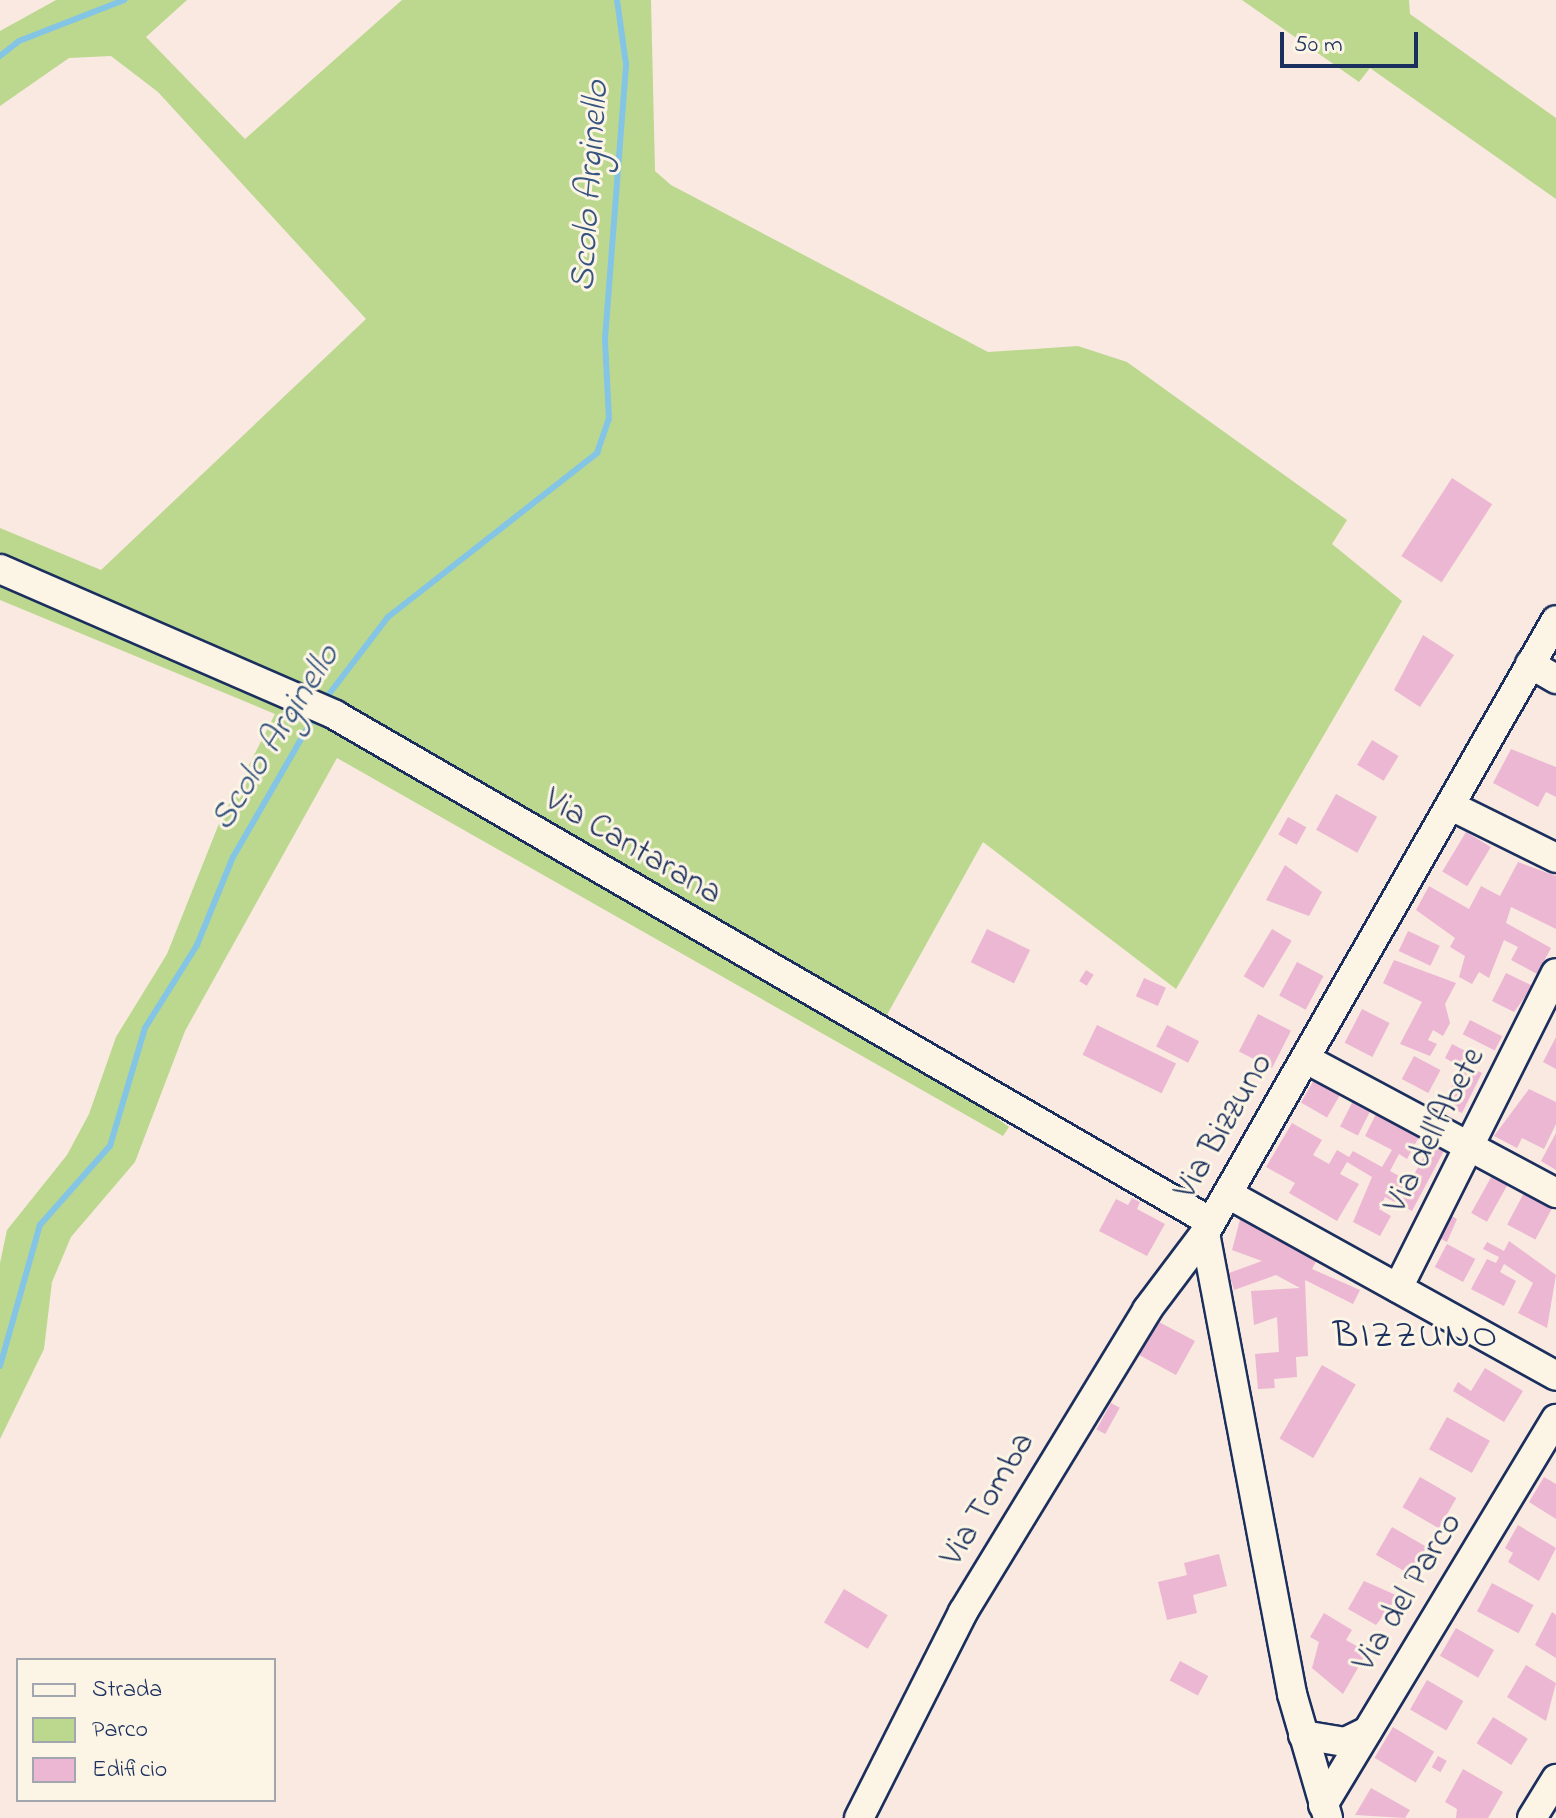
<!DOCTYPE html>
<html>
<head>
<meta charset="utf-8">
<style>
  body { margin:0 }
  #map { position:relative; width:1556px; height:1818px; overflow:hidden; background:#f9e9e1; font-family:"Indie Flower",sans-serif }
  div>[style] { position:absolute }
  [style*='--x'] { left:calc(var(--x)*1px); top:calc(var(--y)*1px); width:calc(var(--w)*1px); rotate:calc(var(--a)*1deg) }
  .green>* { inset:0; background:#bcd88f }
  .stream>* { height:6px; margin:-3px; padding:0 3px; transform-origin:3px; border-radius:3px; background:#84c5e5 }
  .building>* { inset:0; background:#ecb7d2; transform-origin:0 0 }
  .roads { filter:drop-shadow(2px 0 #1b2f5e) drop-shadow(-2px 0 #1b2f5e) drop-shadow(0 2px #1b2f5e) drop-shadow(0 -2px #1b2f5e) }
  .minor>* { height:28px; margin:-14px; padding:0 14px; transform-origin:14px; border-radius:14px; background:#fcf5e5 }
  span { translate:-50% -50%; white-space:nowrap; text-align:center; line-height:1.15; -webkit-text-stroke:6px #fcf5e5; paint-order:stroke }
  .street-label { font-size:34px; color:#1b2f5e }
  .water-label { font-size:36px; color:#355480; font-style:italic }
  .quarter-label { font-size:38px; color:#1b2f5e; letter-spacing:2px }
  .legend { position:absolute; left:16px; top:1658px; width:260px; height:144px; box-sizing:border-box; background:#fcf5e5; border:2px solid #a2a6af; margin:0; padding:10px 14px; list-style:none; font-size:24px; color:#1b2f5e }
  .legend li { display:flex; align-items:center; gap:16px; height:40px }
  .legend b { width:40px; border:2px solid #a2a6af }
  .scale { position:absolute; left:1280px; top:32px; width:138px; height:36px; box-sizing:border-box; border:4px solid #1b2f5e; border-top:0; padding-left:10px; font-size:24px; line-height:28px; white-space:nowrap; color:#1b2f5e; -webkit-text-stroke:6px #fcf5e5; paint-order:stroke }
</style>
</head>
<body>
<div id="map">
  <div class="green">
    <i style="clip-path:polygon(56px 0,187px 0,146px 37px,245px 139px,402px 0,651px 0,655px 171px,671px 185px,988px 352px,1078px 346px,1127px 362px,1347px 520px,1332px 544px,1402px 601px,1176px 989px,983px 842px,878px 1031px,1009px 1127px,1003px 1136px,337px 758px,185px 1031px,135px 1162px,71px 1237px,52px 1282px,44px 1349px,0 1439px,0 1263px,7px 1230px,67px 1155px,89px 1114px,116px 1037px,167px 954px,218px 826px,275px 714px,0 600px,0 528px,101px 570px,366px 319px,158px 92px,111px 56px,69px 58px,0 106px,0 31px)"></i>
    <i style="clip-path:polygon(1242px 0,1409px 0,1410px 14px,1556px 118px,1556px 199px,1370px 68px,1359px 82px)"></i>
  </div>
  <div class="stream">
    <i style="--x:0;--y:56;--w:24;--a:-38"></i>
    <i style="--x:19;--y:41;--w:113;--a:-21.3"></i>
    <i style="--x:323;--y:702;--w:107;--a:-52.6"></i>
    <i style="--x:388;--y:617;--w:266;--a:-38.1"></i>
    <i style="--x:597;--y:453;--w:36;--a:-71"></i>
    <i style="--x:609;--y:419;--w:80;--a:-92.9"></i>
    <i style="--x:605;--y:339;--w:276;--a:-85.6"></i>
    <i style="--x:626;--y:64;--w:65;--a:-98"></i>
    <i style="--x:0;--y:1366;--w:147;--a:-74.2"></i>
    <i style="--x:40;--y:1225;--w:106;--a:-48.5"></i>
    <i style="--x:110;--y:1146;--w:123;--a:-73.5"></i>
    <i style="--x:145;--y:1028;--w:98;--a:-57.9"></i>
    <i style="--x:197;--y:945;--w:95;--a:-67.8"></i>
    <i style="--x:233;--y:857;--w:164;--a:-60"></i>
  </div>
  <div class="building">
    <i style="left:1452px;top:478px;width:48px;height:93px;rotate:33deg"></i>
    <i style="clip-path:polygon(1423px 635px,1454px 655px,1420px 707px,1394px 690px)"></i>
    <i style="left:1372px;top:740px;width:31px;height:29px;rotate:31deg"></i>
    <i style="clip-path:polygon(1511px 749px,1556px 767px,1556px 797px,1546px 792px,1538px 807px,1493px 783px)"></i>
    <i style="left:1336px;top:794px;width:47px;height:41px;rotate:29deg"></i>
    <i style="left:1288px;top:817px;width:21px;height:20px;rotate:29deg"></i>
    <i style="left:1466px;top:832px;width:29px;height:46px;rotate:31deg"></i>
    <i style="clip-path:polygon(1518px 862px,1556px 876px,1556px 929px,1511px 907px,1506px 923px,1551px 948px,1537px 974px,1511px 960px,1518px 947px,1504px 940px,1489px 978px,1479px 972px,1472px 984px,1459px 977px,1465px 956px,1450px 947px,1455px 938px,1416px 910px,1429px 886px,1469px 909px,1481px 886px,1500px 896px)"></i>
    <i style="clip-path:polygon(1285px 865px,1322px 892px,1309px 916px,1266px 900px)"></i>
    <i style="left:987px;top:929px;width:48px;height:37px;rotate:26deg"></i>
    <i style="left:1272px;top:929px;width:23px;height:55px;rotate:31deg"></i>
    <i style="left:1408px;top:931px;width:35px;height:22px;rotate:25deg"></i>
    <i style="clip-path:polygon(1394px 960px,1456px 983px,1445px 1004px,1450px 1023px,1443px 1036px,1433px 1030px,1428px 1040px,1437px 1044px,1430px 1056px,1400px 1044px,1422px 1002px,1383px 983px)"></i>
    <i style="left:1297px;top:962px;width:30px;height:38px;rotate:28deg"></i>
    <i style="left:1086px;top:970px;width:9px;height:13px;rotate:32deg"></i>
    <i style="clip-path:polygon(1506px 973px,1533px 986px,1514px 1012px,1492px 1001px)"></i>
    <i style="left:1144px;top:978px;width:24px;height:20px;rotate:24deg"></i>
    <i style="left:1362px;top:1009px;width:31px;height:38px;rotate:27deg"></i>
    <i style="left:1258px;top:1014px;width:37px;height:42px;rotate:27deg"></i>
    <i style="left:1470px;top:1020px;width:36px;height:16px;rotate:27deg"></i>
    <i style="left:1097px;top:1025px;width:88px;height:33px;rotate:26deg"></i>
    <i style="left:1167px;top:1025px;width:36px;height:24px;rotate:27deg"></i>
    <i style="clip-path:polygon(1556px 1037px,1556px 1069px,1543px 1062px)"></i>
    <i style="clip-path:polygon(1452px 1044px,1473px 1055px,1467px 1066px,1482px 1073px,1462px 1113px,1443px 1104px,1461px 1067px,1445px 1058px)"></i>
    <i style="left:1414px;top:1056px;width:30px;height:26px;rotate:28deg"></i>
    <i style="left:1318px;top:1073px;width:30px;height:34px;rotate:30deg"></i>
    <i style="clip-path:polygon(1529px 1089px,1556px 1102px,1556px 1124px,1544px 1149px,1522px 1138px,1517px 1148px,1494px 1136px)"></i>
    <i style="left:1355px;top:1097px;width:20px;height:33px;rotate:27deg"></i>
    <i style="clip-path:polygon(1378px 1110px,1421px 1133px,1407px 1159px,1399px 1154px,1390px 1171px,1410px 1182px,1433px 1140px,1446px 1147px,1412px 1211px,1385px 1197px,1379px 1209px,1391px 1216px,1380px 1236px,1353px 1222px,1372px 1177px,1347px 1162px,1340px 1174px,1359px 1184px,1337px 1221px,1289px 1193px,1295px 1183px,1266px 1167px,1292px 1123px,1322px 1140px,1313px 1155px,1329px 1164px,1337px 1150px,1349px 1157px,1353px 1151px,1382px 1167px,1392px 1150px,1365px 1136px)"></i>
    <i style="clip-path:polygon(1556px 1133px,1556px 1170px,1541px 1161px)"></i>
    <i style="left:1494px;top:1172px;width:18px;height:47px;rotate:29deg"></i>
    <i style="left:1525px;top:1191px;width:32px;height:38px;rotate:28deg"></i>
    <i style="clip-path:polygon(1132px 1198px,1140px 1202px,1137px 1209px,1165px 1224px,1147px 1256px,1099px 1231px,1116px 1199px,1128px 1205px)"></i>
    <i style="clip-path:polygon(1242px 1212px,1320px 1254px,1312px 1269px,1360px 1290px,1353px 1304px,1305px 1280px,1308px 1356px,1296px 1357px,1297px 1377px,1274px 1379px,1275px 1388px,1258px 1389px,1255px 1354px,1279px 1352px,1277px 1317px,1254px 1325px,1251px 1291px,1300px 1288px,1276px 1275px,1234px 1290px,1229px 1273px,1262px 1261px,1232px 1250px)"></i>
    <i style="clip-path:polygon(1446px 1213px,1457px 1219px,1447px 1242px,1434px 1235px)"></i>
    <i style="clip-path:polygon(1509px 1241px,1556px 1275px,1547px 1328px,1518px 1313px,1533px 1283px,1504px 1264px,1500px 1272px,1516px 1281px,1504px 1306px,1471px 1289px,1487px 1259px,1496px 1263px,1499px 1257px,1483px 1249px,1487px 1242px,1504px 1251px)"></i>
    <i style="left:1447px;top:1244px;width:32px;height:26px;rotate:28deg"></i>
    <i style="clip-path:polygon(1157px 1321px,1195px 1341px,1176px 1375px,1130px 1350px,1141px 1329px,1150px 1334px)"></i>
    <i style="left:1322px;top:1365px;width:39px;height:85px;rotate:30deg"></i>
    <i style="clip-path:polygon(1485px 1368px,1523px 1391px,1504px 1422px,1453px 1391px,1458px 1382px,1471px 1391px)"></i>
    <i style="left:1111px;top:1403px;width:10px;height:30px;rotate:29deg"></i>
    <i style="left:1447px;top:1417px;width:49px;height:37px;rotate:29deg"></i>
    <i style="left:1420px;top:1477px;width:42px;height:35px;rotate:30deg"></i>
    <i style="clip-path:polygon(1544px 1477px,1556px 1484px,1556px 1519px,1529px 1502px)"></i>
    <i style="clip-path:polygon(1518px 1525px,1556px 1548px,1539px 1581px,1508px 1562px,1513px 1553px,1505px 1548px)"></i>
    <i style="left:1392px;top:1527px;width:40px;height:32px;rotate:30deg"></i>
    <i style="clip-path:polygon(1219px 1554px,1227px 1586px,1193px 1595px,1197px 1613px,1167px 1620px,1158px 1582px,1187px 1575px,1184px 1563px)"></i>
    <i style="clip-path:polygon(1364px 1581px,1398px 1596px,1376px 1625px,1348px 1609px)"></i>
    <i style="left:1492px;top:1583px;width:47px;height:32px;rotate:28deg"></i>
    <i style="left:844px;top:1589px;width:51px;height:39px;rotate:31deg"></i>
    <i style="clip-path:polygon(1552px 1612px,1556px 1615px,1556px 1658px,1535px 1645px)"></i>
    <i style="clip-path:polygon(1324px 1613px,1352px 1630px,1346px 1640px,1367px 1652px,1343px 1694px,1312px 1668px,1319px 1642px,1310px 1637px)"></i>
    <i style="left:1456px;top:1628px;width:44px;height:32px;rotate:30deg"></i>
    <i style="left:1180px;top:1661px;width:32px;height:22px;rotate:28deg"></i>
    <i style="clip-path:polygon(1526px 1665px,1556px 1683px,1546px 1721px,1507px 1697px)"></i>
    <i style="left:1427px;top:1680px;width:42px;height:34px;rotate:30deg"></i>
    <i style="left:1493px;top:1717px;width:41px;height:31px;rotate:32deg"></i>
    <i style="left:1393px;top:1727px;width:48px;height:36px;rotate:31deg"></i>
    <i style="left:1438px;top:1756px;width:10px;height:13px;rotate:29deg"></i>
    <i style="clip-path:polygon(1463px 1769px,1503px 1792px,1488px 1818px,1456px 1818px,1457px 1809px,1445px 1802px)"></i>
    <i style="clip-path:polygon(1371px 1788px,1410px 1810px,1405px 1818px,1355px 1815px)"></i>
  </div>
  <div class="roads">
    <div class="minor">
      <i style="--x:0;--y:569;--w:365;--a:23.5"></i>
      <i style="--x:335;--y:715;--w:1012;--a:30.06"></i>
      <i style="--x:1530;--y:664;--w:30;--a:30"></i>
      <i style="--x:1451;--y:806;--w:117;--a:26.3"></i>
      <i style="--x:1306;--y:1059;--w:284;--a:28.2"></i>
      <i style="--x:1228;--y:1194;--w:375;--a:29"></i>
      <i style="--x:1205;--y:1233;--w:469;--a:79.3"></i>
      <i style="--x:1292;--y:1694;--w:129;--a:73.8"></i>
      <i style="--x:1398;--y:1288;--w:352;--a:-63.4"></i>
      <i style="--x:1303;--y:1735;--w:43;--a:9.5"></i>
      <i style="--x:1345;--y:1742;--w:25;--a:-26"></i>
      <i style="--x:1323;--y:1805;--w:451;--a:-58.9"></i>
      <i style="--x:859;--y:1818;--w:231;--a:-63.2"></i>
      <i style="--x:963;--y:1612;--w:354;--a:-58.6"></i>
      <i style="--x:1147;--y:1310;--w:96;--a:-53"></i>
      <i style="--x:1205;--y:1233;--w:706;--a:-60.2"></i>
      <i style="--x:1532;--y:1818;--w:46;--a:-58.4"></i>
    </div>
  </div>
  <div class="street-label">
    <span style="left:632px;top:848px;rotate:30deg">Via Cantarana</span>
    <span style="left:1225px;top:1127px;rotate:-60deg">Via Bizzuno</span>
    <span style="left:1436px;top:1131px;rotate:-63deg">Via dell'Abete</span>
    <span style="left:989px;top:1500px;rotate:-59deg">Via Tomba</span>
    <span style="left:1409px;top:1593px;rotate:-59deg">Via del Parco</span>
  </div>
  <div class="water-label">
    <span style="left:591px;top:186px;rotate:-86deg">Scolo Arginello</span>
    <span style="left:276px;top:738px;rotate:-58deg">Scolo Arginello</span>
  </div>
  <div class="quarter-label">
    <span style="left:1416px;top:1338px">BIZZUNO</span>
  </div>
  <ul class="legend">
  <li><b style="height:10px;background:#fcf5e5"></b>Strada</li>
  <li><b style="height:22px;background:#bcd88f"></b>Parco</li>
  <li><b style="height:22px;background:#ecb7d2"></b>Edificio</li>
  </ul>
  <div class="scale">50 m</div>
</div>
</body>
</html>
